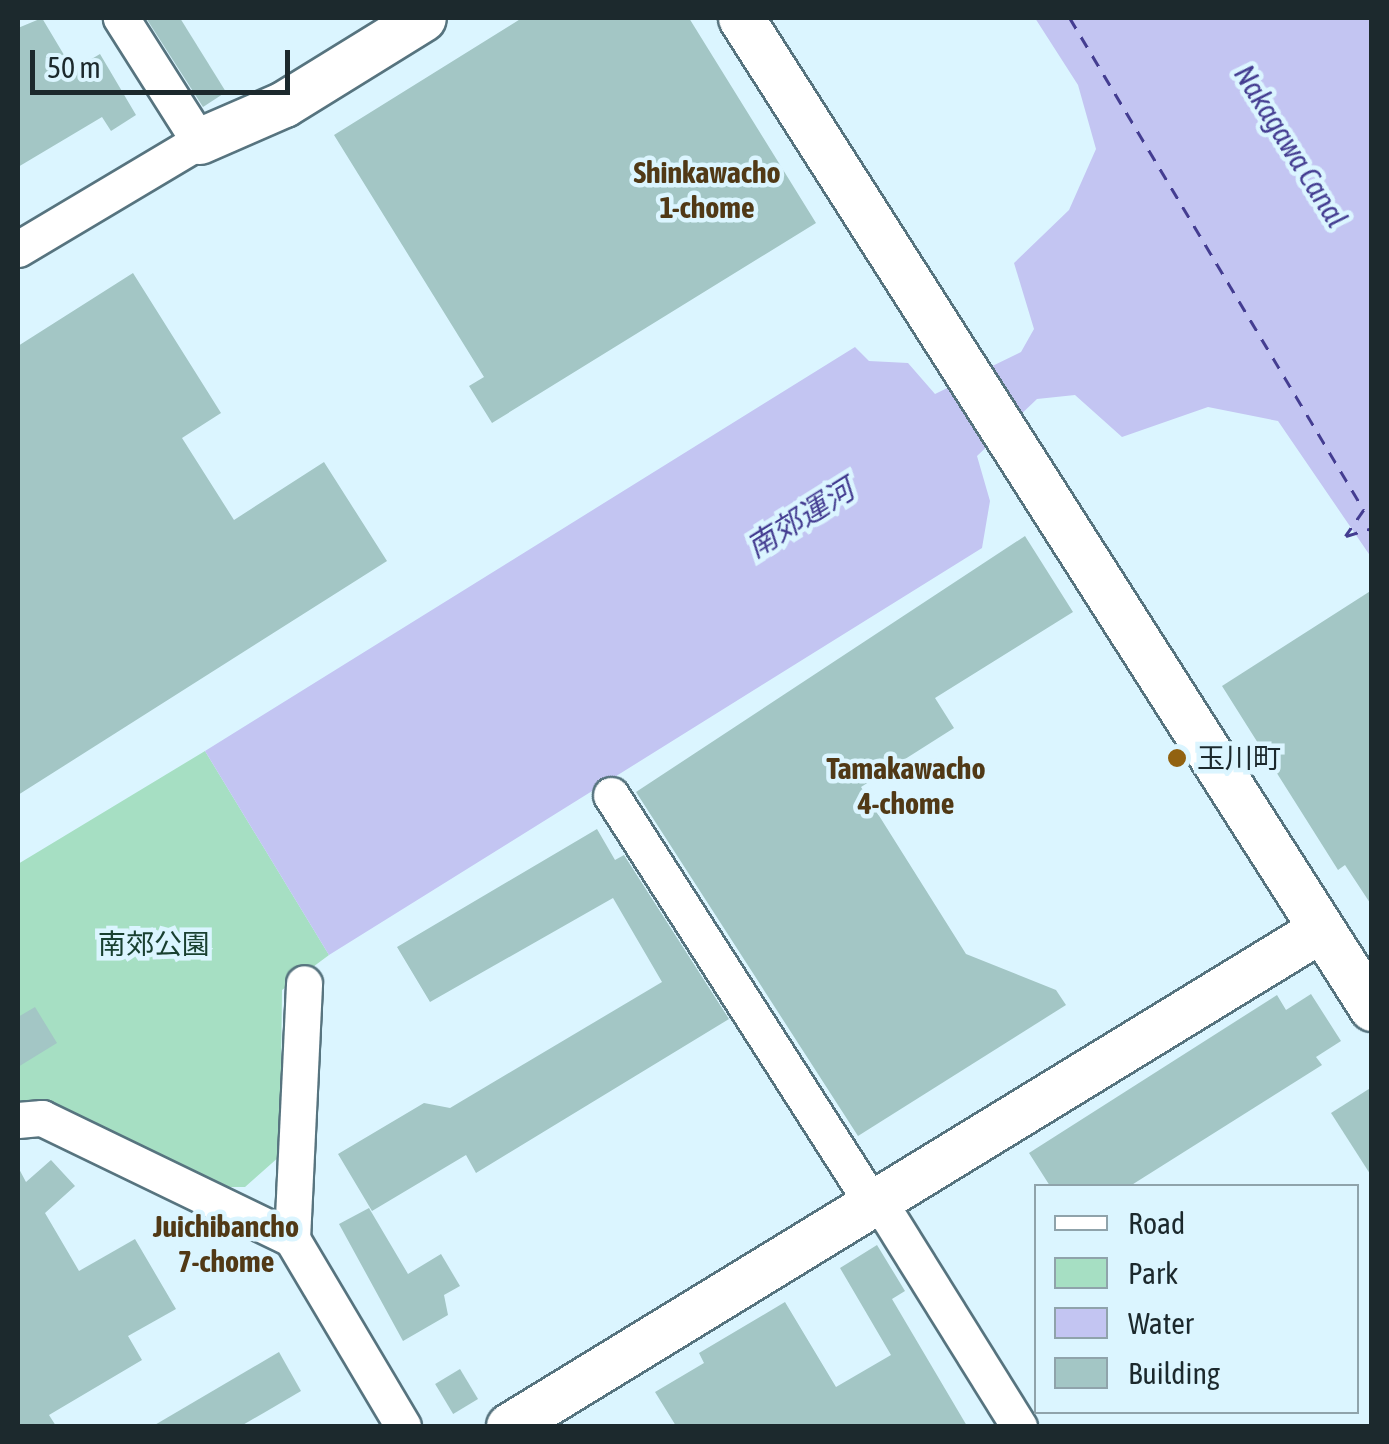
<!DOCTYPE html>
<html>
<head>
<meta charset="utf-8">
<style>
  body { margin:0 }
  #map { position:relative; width:1389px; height:1444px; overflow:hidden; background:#dbf5ff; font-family:"Asap Condensed","Noto Sans JP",sans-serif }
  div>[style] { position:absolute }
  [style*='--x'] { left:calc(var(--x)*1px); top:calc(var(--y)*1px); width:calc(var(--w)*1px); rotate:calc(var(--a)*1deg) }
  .green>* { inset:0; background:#a6dfc3 }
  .water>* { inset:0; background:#c3c5f2 }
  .ferry>* { height:2.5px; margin-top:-1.25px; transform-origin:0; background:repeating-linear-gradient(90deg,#443d91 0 12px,transparent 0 22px) }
  .building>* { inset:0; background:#a3c6c5; transform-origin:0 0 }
  .roads { filter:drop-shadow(2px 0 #57747f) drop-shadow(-2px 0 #57747f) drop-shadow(0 2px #57747f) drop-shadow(0 -2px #57747f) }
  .minor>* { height:35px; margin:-17.5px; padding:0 17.5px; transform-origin:17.5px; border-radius:17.5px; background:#fff }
  .tertiary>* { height:45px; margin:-22.5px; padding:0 22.5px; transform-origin:22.5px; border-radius:22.5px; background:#fff }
  .dots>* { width:28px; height:28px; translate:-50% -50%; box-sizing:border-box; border:5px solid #dbf5ff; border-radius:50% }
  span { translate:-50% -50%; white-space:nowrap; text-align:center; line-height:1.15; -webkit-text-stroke:9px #dbf5ff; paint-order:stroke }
  .poi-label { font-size:28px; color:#1c292d }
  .left { translate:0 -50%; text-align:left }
  .park-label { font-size:28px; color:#194030 }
  .water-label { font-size:30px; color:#443d91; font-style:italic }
  .neighbourhood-label { font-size:30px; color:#513916; font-weight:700 }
  .frame { position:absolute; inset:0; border:20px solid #1c292d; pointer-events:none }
  .legend { position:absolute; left:1034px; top:1184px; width:325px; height:230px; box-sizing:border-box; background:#dbf5ff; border:2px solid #8fa3ab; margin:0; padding:12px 18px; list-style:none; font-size:30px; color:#1c292d }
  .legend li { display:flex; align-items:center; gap:20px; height:50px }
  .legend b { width:50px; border:2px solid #8fa3ab }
  .scale { position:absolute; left:30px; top:50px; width:260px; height:45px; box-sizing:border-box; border:5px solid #1c292d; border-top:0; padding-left:12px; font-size:30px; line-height:35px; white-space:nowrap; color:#1c292d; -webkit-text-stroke:8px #dbf5ff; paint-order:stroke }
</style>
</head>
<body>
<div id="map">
  <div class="green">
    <i style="clip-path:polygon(205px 751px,329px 955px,282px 990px,280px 1156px,245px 1187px,228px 1187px,47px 1105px,18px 1102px,18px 864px)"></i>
  </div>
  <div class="water">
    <i style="clip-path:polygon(1035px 18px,1371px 18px,1371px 557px,1278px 421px,1208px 407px,1122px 437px,1075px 395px,1037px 399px,977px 456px,990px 501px,982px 548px,329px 955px,205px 751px,855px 347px,869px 361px,908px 363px,935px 394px,1021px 352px,1034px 329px,1014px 263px,1069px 210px,1096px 149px,1078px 85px)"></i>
  </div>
  <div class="ferry">
    <i style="--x:1070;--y:18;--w:573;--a:59.14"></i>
    <i style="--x:1364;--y:510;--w:32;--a:125"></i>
    <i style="--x:1346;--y:536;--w:27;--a:-17"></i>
  </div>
  <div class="building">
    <i style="clip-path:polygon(42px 18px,73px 70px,100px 54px,136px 115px,111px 131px,102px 117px,18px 167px,18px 28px)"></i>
    <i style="clip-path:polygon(146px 18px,180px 18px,226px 92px,203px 107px)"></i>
    <i style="clip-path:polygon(522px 18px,689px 18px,816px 223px,492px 423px,469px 386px,484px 377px,334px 135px)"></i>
    <i style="clip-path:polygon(133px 273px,221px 413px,182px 438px,234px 520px,324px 462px,387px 561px,18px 795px,18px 346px)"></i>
    <i style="clip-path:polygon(1025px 536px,1073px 612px,935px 698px,954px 728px,861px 787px,966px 954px,1056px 990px,1066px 1005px,858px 1136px,636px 792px)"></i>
    <i style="clip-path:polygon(1372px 590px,1372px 906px,1345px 865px,1338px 870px,1222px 686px)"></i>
    <i style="clip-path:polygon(597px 829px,615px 860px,624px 855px,729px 1019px,476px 1173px,466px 1155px,372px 1211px,338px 1154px,424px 1103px,450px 1108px,662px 982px,613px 898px,430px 1002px,397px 947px)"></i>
    <i style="clip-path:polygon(1311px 994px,1341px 1041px,1316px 1057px,1322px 1065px,1130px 1186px,1050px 1186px,1029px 1153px,1277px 995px,1286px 1010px)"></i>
    <i style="clip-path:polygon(35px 1007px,57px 1043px,18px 1067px,18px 1017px)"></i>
    <i style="clip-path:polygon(1372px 1087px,1372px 1177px,1331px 1113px)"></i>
    <i style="clip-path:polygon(51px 1160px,75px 1186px,45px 1213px,79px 1271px,135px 1239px,176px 1309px,128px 1336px,142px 1360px,49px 1415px,56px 1426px,18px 1426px,18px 1167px,26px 1182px)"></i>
    <i style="clip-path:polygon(369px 1208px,408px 1274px,441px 1254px,460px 1286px,444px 1295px,448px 1315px,403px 1341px,339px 1224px)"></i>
    <i style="clip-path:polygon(877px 1245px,905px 1291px,892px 1299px,967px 1426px,676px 1426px,655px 1392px,704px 1363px,699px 1353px,785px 1302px,836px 1387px,891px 1355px,840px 1268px)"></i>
    <i style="clip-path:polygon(279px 1352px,301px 1391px,267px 1411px,241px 1426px,153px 1426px)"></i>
    <i style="left:460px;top:1369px;width:35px;height:29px;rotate:59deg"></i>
  </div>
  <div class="roads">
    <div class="minor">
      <i style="--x:18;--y:249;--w:211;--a:-30.8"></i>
      <i style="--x:199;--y:141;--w:146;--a:-122.4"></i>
      <i style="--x:611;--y:795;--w:488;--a:57.4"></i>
      <i style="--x:18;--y:1120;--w:24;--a:-5"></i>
      <i style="--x:42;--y:1118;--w:278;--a:25.8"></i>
      <i style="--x:292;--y:1239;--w:217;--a:59.3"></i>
      <i style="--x:880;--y:1203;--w:263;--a:58.1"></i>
      <i style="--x:292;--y:1239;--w:256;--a:-87.3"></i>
    </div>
    <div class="tertiary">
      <i style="--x:741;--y:18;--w:1174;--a:57.49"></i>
      <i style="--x:199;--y:141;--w:93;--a:-23.5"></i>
      <i style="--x:284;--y:104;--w:163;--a:-31.7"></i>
      <i style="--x:509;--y:1426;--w:952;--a:-31.47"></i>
    </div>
  </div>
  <div class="dots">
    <i style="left:1177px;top:758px;background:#926210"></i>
  </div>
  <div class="poi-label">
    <span class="left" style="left:1197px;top:758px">玉川町</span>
  </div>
  <div class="park-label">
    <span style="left:154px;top:944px">南郊公園</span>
  </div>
  <div class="water-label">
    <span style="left:1291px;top:146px;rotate:58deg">Nakagawa Canal</span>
    <span style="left:800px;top:518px;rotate:-32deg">南郊運河</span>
  </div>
  <div class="neighbourhood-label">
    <span style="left:707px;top:189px">Shinkawacho<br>1-chome</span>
    <span style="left:906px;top:785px">Tamakawacho<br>4-chome</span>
    <span style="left:226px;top:1243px">Juichibancho<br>7-chome</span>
  </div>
  <div class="frame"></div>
  <ul class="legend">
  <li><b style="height:12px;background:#fff"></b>Road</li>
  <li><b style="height:28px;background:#a6dfc3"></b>Park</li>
  <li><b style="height:28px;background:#c3c5f2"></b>Water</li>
  <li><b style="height:28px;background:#a3c6c5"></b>Building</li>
  </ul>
  <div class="scale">50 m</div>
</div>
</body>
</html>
